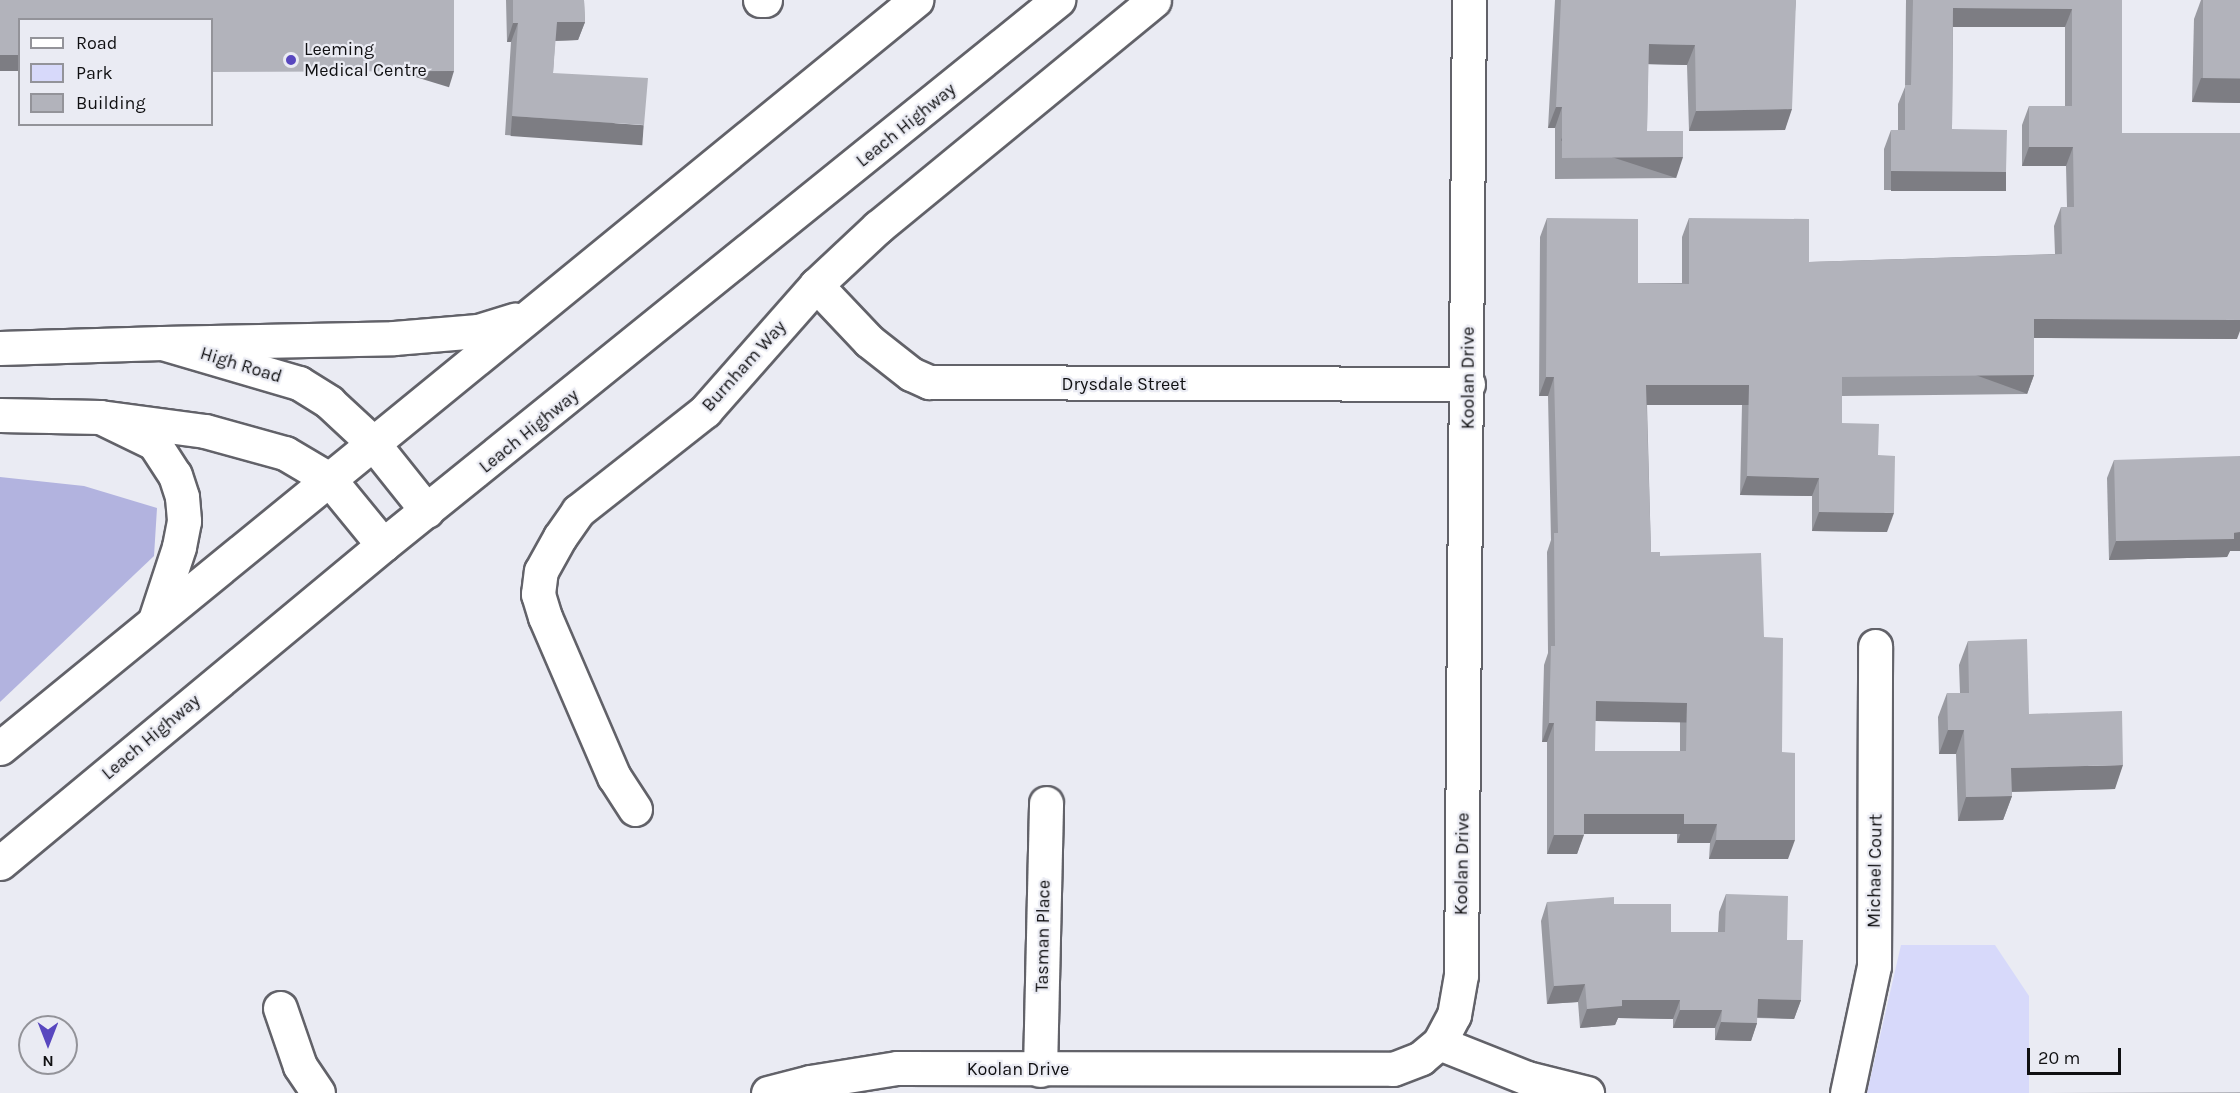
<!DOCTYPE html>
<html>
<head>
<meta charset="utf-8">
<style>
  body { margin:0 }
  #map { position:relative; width:2240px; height:1093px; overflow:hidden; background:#eaebf3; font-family:Karla,sans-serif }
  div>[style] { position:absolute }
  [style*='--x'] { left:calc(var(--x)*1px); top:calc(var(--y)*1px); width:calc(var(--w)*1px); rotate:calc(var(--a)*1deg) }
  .green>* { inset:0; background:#d7d9fa }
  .forest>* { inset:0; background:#b2b3df }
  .roads { filter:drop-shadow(2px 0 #626269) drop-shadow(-2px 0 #626269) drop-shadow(0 2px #626269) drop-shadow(0 -2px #626269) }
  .minor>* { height:33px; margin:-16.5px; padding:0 16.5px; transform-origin:16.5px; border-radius:16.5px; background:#fff }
  .major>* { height:33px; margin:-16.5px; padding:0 16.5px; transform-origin:16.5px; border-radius:16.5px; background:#fff }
  .highway>* { height:33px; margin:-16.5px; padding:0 16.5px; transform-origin:16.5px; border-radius:16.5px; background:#fff }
  .wall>* { inset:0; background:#999aa1 }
  .shaded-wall>* { inset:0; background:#7d7d83; transform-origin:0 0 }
  .building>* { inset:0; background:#b2b3bb; transform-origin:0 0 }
  .dots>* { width:16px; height:16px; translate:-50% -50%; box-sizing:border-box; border:3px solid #eaebf3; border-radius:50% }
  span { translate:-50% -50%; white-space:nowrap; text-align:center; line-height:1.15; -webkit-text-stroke:4.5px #eaebf3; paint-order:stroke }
  .poi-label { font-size:18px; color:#101012 }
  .left { translate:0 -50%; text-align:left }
  .street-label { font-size:18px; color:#101012 }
  .legend { position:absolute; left:18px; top:18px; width:195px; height:108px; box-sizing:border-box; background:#eaebf3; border:2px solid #939399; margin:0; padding:8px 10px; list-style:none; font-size:18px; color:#101012 }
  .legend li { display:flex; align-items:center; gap:12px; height:30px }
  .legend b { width:30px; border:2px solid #939399 }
  .north { position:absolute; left:18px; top:1015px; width:60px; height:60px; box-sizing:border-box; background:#eaebf3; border:2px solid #939399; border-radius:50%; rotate:180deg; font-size:16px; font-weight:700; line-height:24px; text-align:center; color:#101012 }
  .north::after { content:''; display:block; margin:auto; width:21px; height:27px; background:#5847bf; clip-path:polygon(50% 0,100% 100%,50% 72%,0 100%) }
  .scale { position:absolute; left:2027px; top:1048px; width:94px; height:27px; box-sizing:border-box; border:3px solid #101012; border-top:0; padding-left:8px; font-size:18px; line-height:21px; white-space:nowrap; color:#101012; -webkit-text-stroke:4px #eaebf3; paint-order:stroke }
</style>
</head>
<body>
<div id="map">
  <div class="green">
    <i style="clip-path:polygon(1901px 945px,1995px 945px,2029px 996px,2029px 1093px,1867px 1093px)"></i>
  </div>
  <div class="forest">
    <i style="clip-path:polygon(0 477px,84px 486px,157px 508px,154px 556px,0 702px)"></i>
  </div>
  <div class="roads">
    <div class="minor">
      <i style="--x:760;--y:0;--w:5;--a:0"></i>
      <i style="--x:816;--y:285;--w:77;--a:46.6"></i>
      <i style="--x:869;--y:341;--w:53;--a:38.2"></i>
      <i style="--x:911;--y:374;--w:20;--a:24"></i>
      <i style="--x:929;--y:382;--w:539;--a:0.21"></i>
      <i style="--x:635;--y:809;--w:38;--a:-123"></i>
      <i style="--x:614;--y:777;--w:174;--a:-113.3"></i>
      <i style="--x:545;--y:617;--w:24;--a:-107"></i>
      <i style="--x:538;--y:594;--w:23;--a:-83"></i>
      <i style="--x:541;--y:571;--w:39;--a:-61"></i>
      <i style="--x:560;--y:537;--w:32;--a:-55"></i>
      <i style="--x:578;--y:511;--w:162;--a:-38.2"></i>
      <i style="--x:705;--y:411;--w:168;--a:-48.6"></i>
      <i style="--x:816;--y:285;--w:85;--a:-43.1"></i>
      <i style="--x:878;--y:227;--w:357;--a:-39.4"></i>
      <i style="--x:280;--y:1008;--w:61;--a:71"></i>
      <i style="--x:300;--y:1066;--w:32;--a:56"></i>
      <i style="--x:1439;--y:1043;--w:95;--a:21.7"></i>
      <i style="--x:1527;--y:1078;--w:62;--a:14"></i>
      <i style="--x:1040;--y:1070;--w:267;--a:-88.7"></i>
      <i style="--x:768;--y:1093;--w:43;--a:-14.7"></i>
      <i style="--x:810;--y:1082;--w:88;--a:-9.1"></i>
      <i style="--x:897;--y:1068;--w:496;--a:0.1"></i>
      <i style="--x:1393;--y:1069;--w:30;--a:-21"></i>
      <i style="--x:1421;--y:1058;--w:23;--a:-40"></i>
      <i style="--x:1439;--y:1043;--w:32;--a:-62"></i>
      <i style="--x:1454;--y:1015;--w:41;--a:-80.1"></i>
      <i style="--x:1461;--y:975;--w:975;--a:-89.53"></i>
      <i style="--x:1847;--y:1093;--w:130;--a:-78"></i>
      <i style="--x:1874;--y:966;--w:320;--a:-89.8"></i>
    </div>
    <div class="major">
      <i style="--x:0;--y:348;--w:162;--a:-1.8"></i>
      <i style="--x:162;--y:343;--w:143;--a:16.3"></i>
      <i style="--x:299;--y:383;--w:36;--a:32"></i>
      <i style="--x:329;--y:402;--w:59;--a:42.9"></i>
      <i style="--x:372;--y:442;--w:88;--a:51.4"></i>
      <i style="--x:0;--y:415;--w:100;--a:1.1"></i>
      <i style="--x:100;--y:417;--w:106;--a:7.6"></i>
      <i style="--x:205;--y:431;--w:83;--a:15.4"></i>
      <i style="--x:285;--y:453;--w:51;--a:30.6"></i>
      <i style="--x:329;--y:479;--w:85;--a:50.7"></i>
    </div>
    <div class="highway">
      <i style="--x:162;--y:343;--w:232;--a:-1.2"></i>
      <i style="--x:394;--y:338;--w:84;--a:-4.8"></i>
      <i style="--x:478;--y:331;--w:39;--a:-17"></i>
      <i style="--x:100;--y:417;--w:60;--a:25.7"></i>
      <i style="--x:154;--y:443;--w:38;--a:57"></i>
      <i style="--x:175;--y:475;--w:23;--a:72"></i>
      <i style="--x:182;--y:497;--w:24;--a:85"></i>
      <i style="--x:184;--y:521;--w:26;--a:101"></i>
      <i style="--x:179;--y:547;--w:77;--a:108.2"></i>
      <i style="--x:0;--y:748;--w:1183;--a:-39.23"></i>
      <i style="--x:0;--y:863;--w:498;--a:-39.7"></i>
      <i style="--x:383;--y:545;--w:868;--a:-38.92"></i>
    </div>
  </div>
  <div class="wall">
    <i style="clip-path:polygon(506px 0,584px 0,585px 22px,578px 40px,555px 41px,553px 73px,638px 143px,505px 135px,511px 42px,507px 42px)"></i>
    <i style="clip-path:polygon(1555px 0,1796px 0,1785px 130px,1689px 131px,1687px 65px,1648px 64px,1647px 131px,1676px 178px,1555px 179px,1555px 128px,1548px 128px)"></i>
    <i style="clip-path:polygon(evenodd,1906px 0,2122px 0,2122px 133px,2237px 339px,2034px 338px,2034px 375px,2027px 394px,1842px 396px,1842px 423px,1878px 455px,1887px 532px,1812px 531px,1812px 496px,1740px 495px,1742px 404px,1647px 404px,1651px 552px,1660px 556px,1764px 637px,1782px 752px,1788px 859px,1709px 859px,1710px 843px,1677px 843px,1677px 833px,1584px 833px,1577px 854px,1547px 854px,1547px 742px,1542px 742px,1544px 665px,1548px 653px,1547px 552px,1551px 540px,1548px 396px,1539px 396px,1540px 237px,1547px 218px,1638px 283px,1682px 283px,1682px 237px,1689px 218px,1809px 262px,2055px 254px,2054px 226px,2061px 207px,2067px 207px,2066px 166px,2022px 166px,2022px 125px,2029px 106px,2065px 106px,2065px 27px,1953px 27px,1952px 129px,2006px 172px,1999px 191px,1884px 190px,1884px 149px,1891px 130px,1898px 130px,1898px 104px,1905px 87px,1906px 0,1595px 721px,1680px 722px,1680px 751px,1595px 751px,1595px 721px)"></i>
    <i style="clip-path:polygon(2201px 0,2240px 0,2240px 103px,2192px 102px,2194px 19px)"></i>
    <i style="clip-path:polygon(2114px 460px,2230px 551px,2227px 557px,2109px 560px,2107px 478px)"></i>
    <i style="clip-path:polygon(1968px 641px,2029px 714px,2115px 789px,2012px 792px,2012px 796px,2003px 820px,1958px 821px,1956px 754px,1939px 754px,1938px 717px,1947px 693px,1960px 693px,1959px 665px)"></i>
    <i style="clip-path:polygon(1726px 894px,1787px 940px,1801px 1000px,1794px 1019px,1757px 1018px,1757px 1023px,1751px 1041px,1715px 1040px,1715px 1028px,1673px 1028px,1673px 1019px,1618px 1018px,1615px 1025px,1580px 1028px,1578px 1002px,1547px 1004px,1541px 921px,1547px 902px,1614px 904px,1671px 932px,1718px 932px,1719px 912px)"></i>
  </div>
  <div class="shaded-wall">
    <i style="clip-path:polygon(1953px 8px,2072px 9px,2065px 27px,1946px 27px)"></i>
    <i style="clip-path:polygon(557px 22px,585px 22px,578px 40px,550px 41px)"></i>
    <i style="clip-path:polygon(513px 23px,518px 23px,511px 42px,507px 42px)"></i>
    <i style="clip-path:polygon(1649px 44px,1695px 45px,1687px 65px,1641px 64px)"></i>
    <i style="left:0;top:55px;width:20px;height:16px"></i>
    <i style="left:454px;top:71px;width:17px;height:242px;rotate:107deg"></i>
    <i style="clip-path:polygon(2201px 78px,2240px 79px,2240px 103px,2192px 102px)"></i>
    <i style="clip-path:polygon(1556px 107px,1562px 107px,1555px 128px,1548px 128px)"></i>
    <i style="clip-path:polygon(1792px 109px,1785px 130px,1689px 131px,1696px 111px)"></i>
    <i style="left:512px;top:116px;width:132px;height:20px;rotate:4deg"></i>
    <i style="clip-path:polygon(2029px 147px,2073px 147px,2066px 166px,2022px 166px)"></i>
    <i style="left:1683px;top:157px;width:22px;height:121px;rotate:108deg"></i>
    <i style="left:1891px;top:171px;width:115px;height:20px"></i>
    <i style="clip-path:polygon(2034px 319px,2240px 320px,2240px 331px,2237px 339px,2027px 338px)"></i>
    <i style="left:2034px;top:375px;width:20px;height:192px;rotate:110deg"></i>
    <i style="clip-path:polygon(1546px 377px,1554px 377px,1548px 396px,1539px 396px)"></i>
    <i style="left:1646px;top:385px;width:103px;height:20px"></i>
    <i style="clip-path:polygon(1747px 476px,1819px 478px,1812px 496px,1740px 495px)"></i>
    <i style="clip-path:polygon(1819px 512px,1894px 513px,1887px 532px,1812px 531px)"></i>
    <i style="clip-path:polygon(2240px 532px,2240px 551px,2230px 551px,2227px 557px,2109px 560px,2116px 541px)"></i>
    <i style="left:1596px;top:701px;width:91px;height:20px;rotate:1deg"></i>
    <i style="clip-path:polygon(1549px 723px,1554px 723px,1547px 742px,1542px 742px)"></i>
    <i style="clip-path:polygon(1948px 730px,1964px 730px,1956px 754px,1939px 754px)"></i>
    <i style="clip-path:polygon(2123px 765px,2115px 789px,2002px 792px,2011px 768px)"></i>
    <i style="clip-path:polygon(2012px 796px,2003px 820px,1958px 821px,1966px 797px)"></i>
    <i style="left:1584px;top:814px;width:100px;height:20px"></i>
    <i style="clip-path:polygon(1684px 824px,1717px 824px,1710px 843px,1677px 843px)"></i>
    <i style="clip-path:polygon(1554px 835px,1584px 835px,1577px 854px,1547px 854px)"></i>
    <i style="clip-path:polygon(1716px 840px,1795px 840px,1788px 859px,1709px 859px)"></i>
    <i style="clip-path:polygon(1585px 984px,1578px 1002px,1547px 1004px,1554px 986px)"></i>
    <i style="clip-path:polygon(1758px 999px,1801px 1000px,1794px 1019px,1751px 1017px)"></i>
    <i style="clip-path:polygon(1622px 1000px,1680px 1000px,1673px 1019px,1618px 1018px,1615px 1025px,1580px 1028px,1587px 1009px)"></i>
    <i style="clip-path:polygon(1680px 1010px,1722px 1010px,1715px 1028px,1673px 1028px)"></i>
    <i style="clip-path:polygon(1721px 1022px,1757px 1023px,1751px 1041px,1715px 1040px)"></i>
  </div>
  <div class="building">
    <i style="clip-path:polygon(0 0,454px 0,454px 71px,212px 72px,212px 20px,20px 20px,20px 55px,0 55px)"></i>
    <i style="clip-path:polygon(513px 0,584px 0,585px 22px,557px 22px,553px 73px,648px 78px,644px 125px,512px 116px,518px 23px,513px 23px)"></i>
    <i style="clip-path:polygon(1561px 0,1796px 0,1792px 109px,1696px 111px,1695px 45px,1649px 44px,1647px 131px,1683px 131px,1683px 157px,1562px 158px,1562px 107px,1556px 107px)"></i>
    <i style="clip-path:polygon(evenodd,1913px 0,2122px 0,2122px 133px,2240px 133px,2240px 320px,2034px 319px,2034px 375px,1842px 377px,1842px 423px,1879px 424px,1878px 455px,1895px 456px,1894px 513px,1819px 512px,1819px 478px,1747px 476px,1749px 385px,1646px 385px,1651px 552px,1660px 552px,1660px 556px,1761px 553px,1764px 637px,1783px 638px,1782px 752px,1795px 753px,1795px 840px,1716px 840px,1717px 824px,1684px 824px,1684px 814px,1584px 814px,1584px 835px,1554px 835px,1554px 723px,1549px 723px,1551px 646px,1555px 646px,1554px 533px,1558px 533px,1554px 377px,1546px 377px,1547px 218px,1638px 219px,1638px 283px,1689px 284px,1689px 218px,1809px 219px,1809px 262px,2062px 254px,2061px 207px,2074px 207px,2073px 147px,2029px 147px,2029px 106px,2072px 106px,2072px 9px,1953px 8px,1952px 129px,2007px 130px,2006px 172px,1891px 171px,1891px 130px,1905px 130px,1905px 85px,1911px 85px,1913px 0,1596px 701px,1687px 703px,1686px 751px,1595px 751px,1596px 701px)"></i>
    <i style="left:2203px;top:0;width:37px;height:78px"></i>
    <i style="clip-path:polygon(2240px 456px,2240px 532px,2234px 532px,2234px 539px,2116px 541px,2114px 460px)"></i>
    <i style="clip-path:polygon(2027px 639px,2029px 714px,2122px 711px,2123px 765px,2011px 768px,2012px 796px,1966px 797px,1964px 730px,1948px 730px,1947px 693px,1969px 693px,1968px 641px)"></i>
    <i style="clip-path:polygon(1726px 894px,1788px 896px,1787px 940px,1803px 940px,1801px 1000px,1758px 999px,1757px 1023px,1721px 1022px,1722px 1010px,1680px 1010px,1680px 1000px,1622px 1000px,1622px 1006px,1587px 1009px,1585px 984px,1554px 986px,1547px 902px,1614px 897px,1614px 904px,1671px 904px,1671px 932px,1725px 932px)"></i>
    <i style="clip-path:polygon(2240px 1092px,2240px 1093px,2048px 1093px)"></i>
  </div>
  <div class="dots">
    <i style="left:291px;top:60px;background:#5847bf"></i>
  </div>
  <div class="poi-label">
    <span class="left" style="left:304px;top:60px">Leeming<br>Medical Centre</span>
  </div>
  <div class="street-label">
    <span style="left:906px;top:125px;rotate:-39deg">Leach Highway</span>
    <span style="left:241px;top:365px;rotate:17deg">High Road</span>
    <span style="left:744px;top:366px;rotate:-48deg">Burnham Way</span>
    <span style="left:1468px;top:378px;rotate:-90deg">Koolan Drive</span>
    <span style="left:1124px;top:384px">Drysdale Street</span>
    <span style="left:529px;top:431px;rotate:-39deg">Leach Highway</span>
    <span style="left:151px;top:737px;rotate:-40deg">Leach Highway</span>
    <span style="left:1462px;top:864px;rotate:-89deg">Koolan Drive</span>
    <span style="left:1875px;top:871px;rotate:-89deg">Michael Court</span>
    <span style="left:1043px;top:936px;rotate:-89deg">Tasman Place</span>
    <span style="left:1018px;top:1069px">Koolan Drive</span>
  </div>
  <ul class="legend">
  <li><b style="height:8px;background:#fff"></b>Road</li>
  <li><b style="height:16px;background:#d7d9fa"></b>Park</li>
  <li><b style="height:16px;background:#b2b3bb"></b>Building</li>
  </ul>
  <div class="north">N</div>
  <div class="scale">20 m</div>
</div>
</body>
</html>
